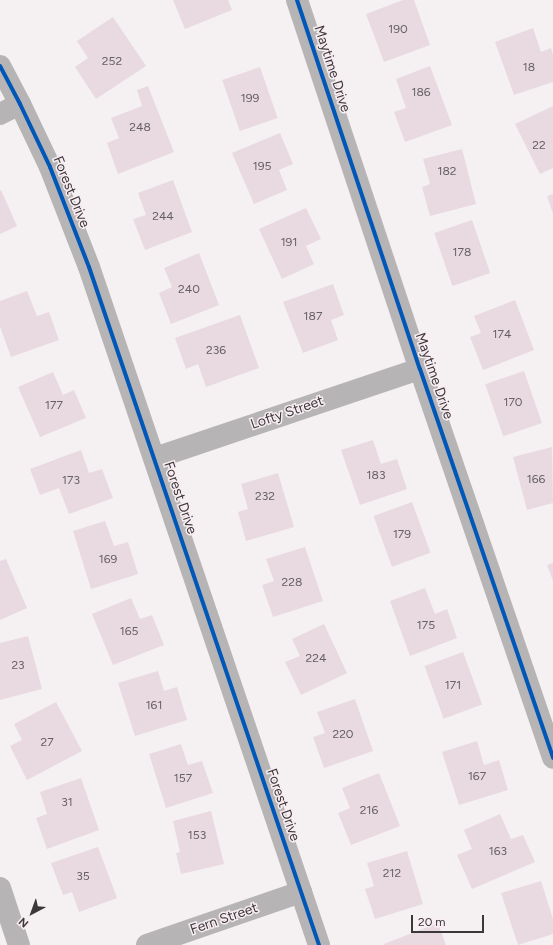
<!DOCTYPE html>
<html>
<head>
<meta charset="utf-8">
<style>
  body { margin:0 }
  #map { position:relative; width:553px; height:945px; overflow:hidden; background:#f5f0f2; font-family:Figtree,sans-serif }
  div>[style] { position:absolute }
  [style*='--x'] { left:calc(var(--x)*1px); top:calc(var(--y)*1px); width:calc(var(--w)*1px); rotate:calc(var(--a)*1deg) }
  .building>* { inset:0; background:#e9dae2; transform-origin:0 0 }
  .minor>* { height:22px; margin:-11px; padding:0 11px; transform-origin:11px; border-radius:11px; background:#b6b4b5 }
  .cycleway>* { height:4px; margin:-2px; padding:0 2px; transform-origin:2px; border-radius:2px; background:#0057b8 }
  span { translate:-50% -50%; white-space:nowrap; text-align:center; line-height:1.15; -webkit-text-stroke:3px #f8edf2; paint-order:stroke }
  .number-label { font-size:12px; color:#676064 }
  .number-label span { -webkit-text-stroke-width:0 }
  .street-label { font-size:14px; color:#3c383a }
  .north { position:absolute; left:12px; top:893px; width:40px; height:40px; -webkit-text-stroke:3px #f8edf2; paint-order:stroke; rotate:221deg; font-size:11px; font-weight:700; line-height:16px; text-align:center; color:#3c383a }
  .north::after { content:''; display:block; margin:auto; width:14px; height:18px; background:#3c383a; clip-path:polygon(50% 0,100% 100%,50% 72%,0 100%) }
  .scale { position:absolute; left:411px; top:915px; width:73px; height:18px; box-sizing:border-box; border:2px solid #3c383a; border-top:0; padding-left:5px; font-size:12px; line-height:14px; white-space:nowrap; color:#3c383a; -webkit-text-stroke:3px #f8edf2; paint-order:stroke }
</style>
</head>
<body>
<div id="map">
  <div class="building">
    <i style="clip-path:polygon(173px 0,228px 0,232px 10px,185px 29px)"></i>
    <i style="clip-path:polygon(403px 0,414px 0,430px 45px,384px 62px,366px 14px)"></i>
    <i style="clip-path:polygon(113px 17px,146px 66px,96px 99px,75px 67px,88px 58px,77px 41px)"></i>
    <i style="clip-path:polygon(533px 28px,541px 52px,551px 48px,553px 55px,553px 82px,514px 95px,495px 42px)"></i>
    <i style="clip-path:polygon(430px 66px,452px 125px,405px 142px,394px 112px,406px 108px,396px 79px)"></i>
    <i style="left:260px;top:67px;width:54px;height:40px;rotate:71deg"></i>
    <i style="clip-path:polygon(148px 86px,174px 152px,118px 174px,107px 143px,119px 138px,111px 118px,142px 106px,137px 90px)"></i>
    <i style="clip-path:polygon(553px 106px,553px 168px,540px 174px,515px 124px)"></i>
    <i style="clip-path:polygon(280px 133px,293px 164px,279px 170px,287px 190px,254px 204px,232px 153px)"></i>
    <i style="clip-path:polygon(462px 149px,476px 204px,430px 216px,422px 187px,430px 184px,423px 159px)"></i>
    <i style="clip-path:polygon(173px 180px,192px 232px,145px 250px,133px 219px,146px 215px,138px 193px)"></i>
    <i style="clip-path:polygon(1px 190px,17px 226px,0 234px,0 191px)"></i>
    <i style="clip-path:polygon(553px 194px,553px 214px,547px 196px)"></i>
    <i style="clip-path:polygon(306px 208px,321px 239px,306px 246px,314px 264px,282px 279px,259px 229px)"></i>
    <i style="left:472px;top:220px;width:56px;height:40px;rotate:71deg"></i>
    <i style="clip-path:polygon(199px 253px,219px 305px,171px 324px,159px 293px,172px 287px,164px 268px)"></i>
    <i style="clip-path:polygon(333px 284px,344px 315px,331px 320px,338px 340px,303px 353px,283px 302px)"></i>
    <i style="clip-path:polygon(27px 291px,37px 316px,49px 312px,59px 340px,11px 357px,0 327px,0 301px)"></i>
    <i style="clip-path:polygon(515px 300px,534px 350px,483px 370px,470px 337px,481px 333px,474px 316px)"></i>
    <i style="clip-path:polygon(240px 315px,259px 368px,206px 387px,198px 364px,186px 369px,175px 338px)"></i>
    <i style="left:524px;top:371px;width:55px;height:41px;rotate:71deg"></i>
    <i style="clip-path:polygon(53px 372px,63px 395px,74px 390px,86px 418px,40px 437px,18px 387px)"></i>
    <i style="clip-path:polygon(373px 440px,381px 464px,397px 459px,407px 489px,360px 505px,341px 450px)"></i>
    <i style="clip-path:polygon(552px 447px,553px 503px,527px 510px,513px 457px)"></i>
    <i style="clip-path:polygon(81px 450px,89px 473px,102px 469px,113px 498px,69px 514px,59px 488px,40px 495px,30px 469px)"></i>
    <i style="clip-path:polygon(278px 473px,294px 527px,246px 541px,238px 512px,248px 509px,241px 484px)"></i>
    <i style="left:412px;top:502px;width:54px;height:41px;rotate:70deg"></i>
    <i style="clip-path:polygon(105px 521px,114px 546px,128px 542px,138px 574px,91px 589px,73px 531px)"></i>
    <i style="clip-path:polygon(305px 547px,323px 601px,273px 617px,262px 585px,274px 581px,266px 559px)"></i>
    <i style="clip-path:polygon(6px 559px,27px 608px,0 620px,0 561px)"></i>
    <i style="clip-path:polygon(553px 563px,553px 581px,547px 565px)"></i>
    <i style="clip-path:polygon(425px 588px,435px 614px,447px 609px,457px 638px,410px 656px,390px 601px)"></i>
    <i style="clip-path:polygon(131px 598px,140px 619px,152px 615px,164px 645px,113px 665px,92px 614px)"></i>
    <i style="clip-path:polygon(324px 624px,347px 673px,301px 695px,285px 662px,300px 656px,292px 639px)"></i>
    <i style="clip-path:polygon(28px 636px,42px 689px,0 700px,0 643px)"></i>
    <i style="left:463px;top:652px;width:56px;height:41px;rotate:70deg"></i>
    <i style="clip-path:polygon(158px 671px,164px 691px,177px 687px,187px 720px,135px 736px,118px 683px)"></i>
    <i style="clip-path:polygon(355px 699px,373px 751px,324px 768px,313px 737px,325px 733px,317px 712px)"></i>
    <i style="clip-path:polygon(56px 702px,82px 751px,27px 780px,10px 746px,22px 740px,14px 724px)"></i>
    <i style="clip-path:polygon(477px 741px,484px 765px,499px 760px,508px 790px,459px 805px,442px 752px)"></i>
    <i style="clip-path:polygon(181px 744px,188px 765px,202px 761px,213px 793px,166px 808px,149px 754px)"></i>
    <i style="clip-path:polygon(379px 773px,400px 826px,351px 845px,338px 813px,350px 808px,342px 788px)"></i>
    <i style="clip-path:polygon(81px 778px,99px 830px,47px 849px,36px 818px,47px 814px,40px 792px)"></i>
    <i style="clip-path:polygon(211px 811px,224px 864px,181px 874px,176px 853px,180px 852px,173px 821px)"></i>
    <i style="clip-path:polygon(500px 814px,511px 839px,523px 835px,535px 862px,472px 889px,457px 855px,472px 849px,464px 830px)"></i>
    <i style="clip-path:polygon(98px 847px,117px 898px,79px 912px,72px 892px,63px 895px,51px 863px)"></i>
    <i style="clip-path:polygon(407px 851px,423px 904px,375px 919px,365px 889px,374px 886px,367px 863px)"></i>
    <i style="clip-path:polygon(541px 881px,553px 919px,553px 934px,518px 945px,501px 893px)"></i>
    <i style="clip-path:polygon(438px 923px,446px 945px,385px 945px,384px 944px)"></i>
  </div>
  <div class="minor">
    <i style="--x:297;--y:0;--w:389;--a:71.6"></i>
    <i style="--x:420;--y:369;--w:411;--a:71.1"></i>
    <i style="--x:0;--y:66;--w:43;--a:62.2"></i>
    <i style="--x:20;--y:104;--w:70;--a:64.5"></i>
    <i style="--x:50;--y:167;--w:107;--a:68.7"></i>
    <i style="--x:89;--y:267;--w:716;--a:71.26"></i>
    <i style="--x:0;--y:114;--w:22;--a:-27"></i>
    <i style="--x:155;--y:458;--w:280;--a:-18.6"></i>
    <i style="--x:0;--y:888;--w:60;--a:71.6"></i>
    <i style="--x:147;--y:945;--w:163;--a:-19"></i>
  </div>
  <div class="cycleway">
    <i style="--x:297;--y:0;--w:389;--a:71.6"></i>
    <i style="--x:420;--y:369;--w:411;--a:71.1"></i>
    <i style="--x:0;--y:66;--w:43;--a:62.2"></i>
    <i style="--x:20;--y:104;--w:70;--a:64.5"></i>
    <i style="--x:50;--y:167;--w:107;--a:68.7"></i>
    <i style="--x:89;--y:267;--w:716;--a:71.26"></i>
  </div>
  <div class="number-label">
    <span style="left:398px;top:30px">190</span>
    <span style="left:112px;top:62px">252</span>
    <span style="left:529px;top:68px">18</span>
    <span style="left:421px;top:93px">186</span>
    <span style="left:250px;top:99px">199</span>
    <span style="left:140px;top:128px">248</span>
    <span style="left:539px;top:146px">22</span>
    <span style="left:262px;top:167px">195</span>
    <span style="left:447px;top:172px">182</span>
    <span style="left:163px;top:217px">244</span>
    <span style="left:289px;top:243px">191</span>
    <span style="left:462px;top:253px">178</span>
    <span style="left:189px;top:290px">240</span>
    <span style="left:313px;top:317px">187</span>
    <span style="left:502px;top:335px">174</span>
    <span style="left:216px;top:351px">236</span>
    <span style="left:513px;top:403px">170</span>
    <span style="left:54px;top:406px">177</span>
    <span style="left:376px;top:476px">183</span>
    <span style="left:536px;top:480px">166</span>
    <span style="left:71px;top:481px">173</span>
    <span style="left:265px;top:497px">232</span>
    <span style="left:402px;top:535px">179</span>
    <span style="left:108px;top:560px">169</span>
    <span style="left:292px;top:583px">228</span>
    <span style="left:426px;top:626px">175</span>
    <span style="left:129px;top:632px">165</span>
    <span style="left:316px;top:659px">224</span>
    <span style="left:18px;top:666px">23</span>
    <span style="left:453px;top:686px">171</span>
    <span style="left:154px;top:706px">161</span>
    <span style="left:343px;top:735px">220</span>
    <span style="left:47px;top:743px">27</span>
    <span style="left:477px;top:777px">167</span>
    <span style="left:183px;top:779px">157</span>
    <span style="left:67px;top:803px">31</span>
    <span style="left:369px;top:811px">216</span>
    <span style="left:197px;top:836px">153</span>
    <span style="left:498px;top:852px">163</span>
    <span style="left:392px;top:874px">212</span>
    <span style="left:83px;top:877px">35</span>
  </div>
  <div class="street-label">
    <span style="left:332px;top:69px;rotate:72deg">Maytime Drive</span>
    <span style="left:71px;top:192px;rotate:68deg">Forest Drive</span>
    <span style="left:434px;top:376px;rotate:71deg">Maytime Drive</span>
    <span style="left:287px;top:413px;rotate:-19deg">Lofty Street</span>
    <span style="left:180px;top:498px;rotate:71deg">Forest Drive</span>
    <span style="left:283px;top:805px;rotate:71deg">Forest Drive</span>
    <span style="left:224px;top:919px;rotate:-19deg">Fern Street</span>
  </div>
  <div class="north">N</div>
  <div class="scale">20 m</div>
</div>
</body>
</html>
